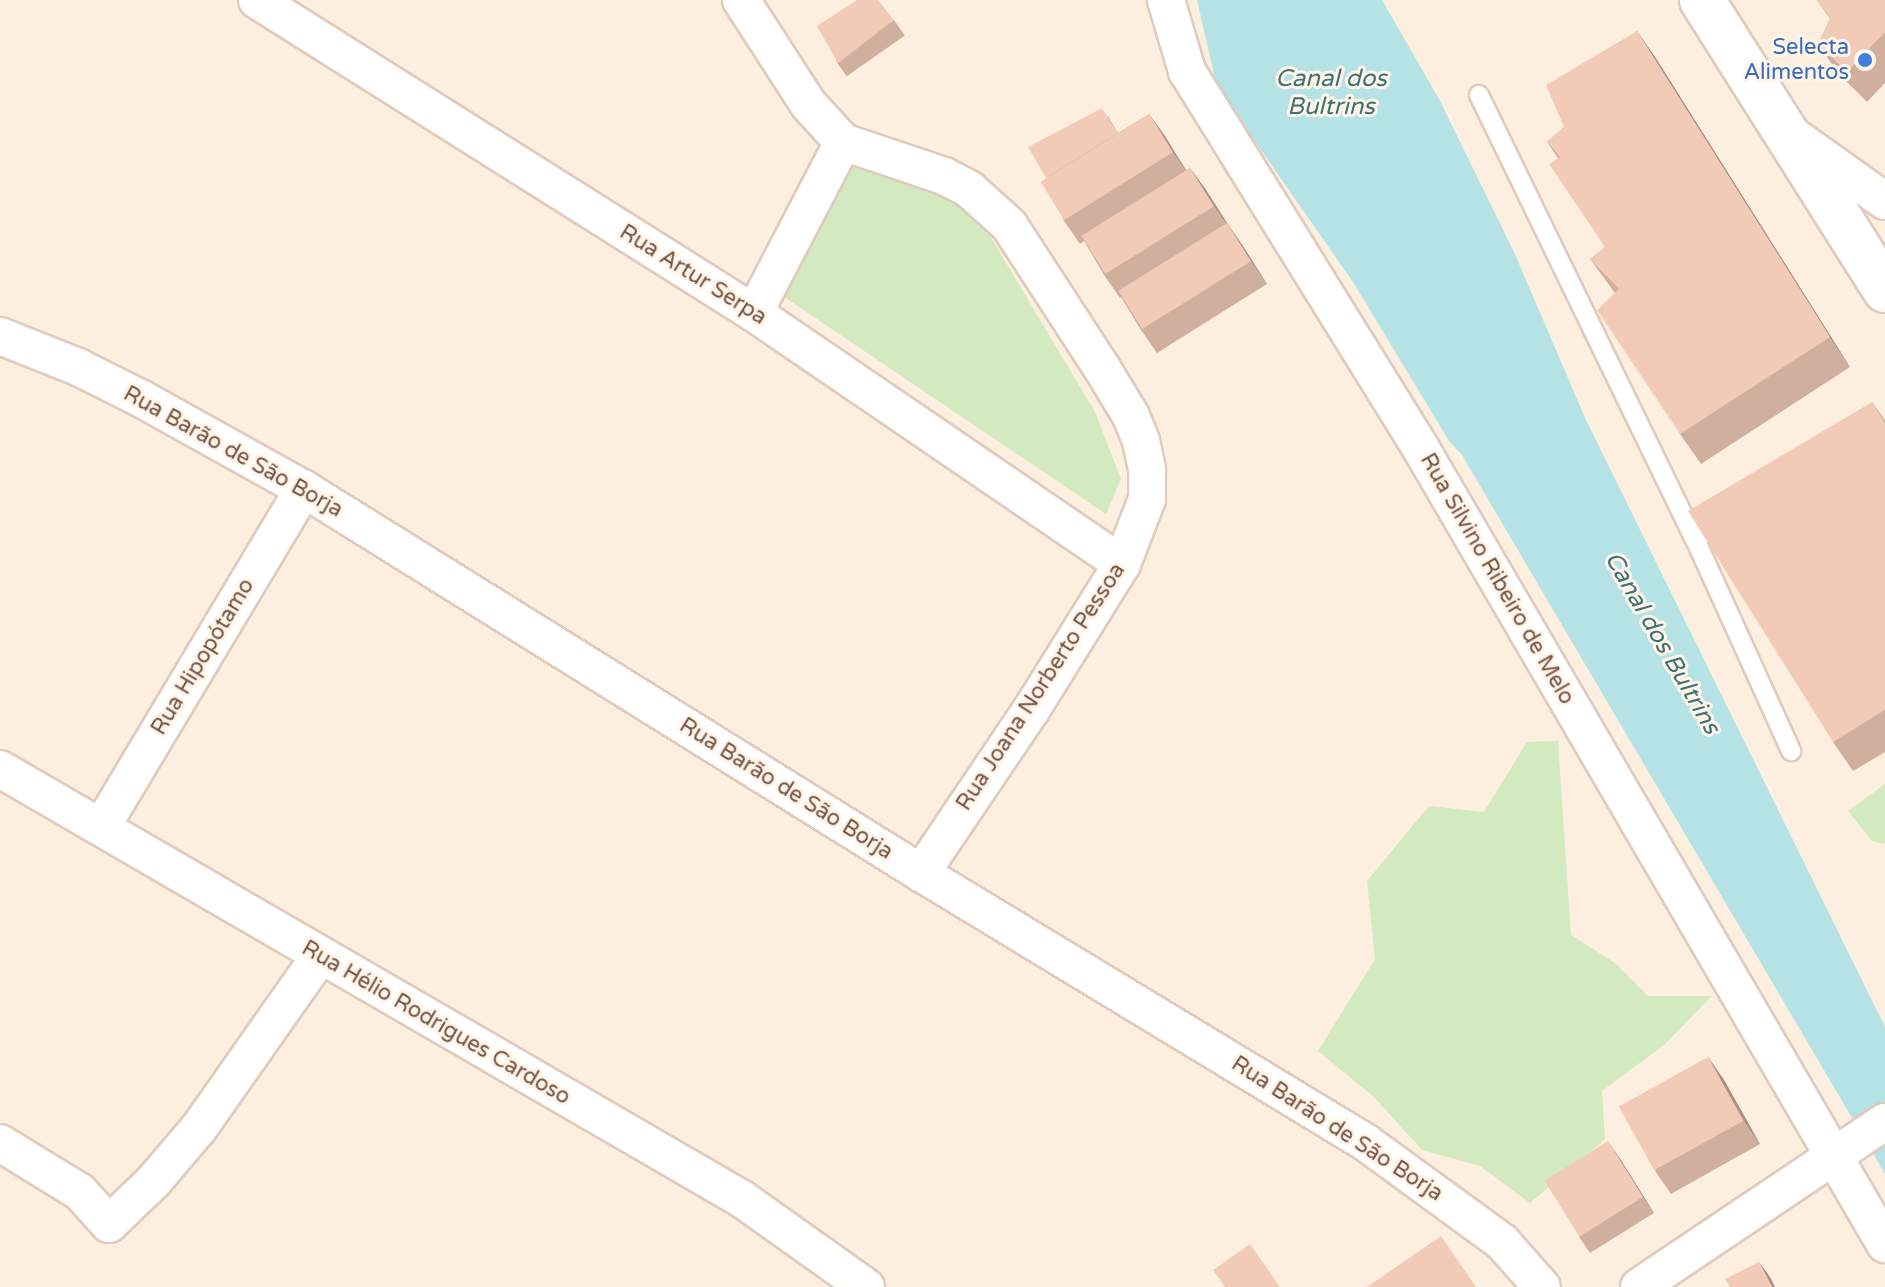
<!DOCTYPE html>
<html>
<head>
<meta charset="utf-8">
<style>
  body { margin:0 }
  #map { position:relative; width:1885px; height:1287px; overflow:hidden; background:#fcefe0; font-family:"Varela Round",sans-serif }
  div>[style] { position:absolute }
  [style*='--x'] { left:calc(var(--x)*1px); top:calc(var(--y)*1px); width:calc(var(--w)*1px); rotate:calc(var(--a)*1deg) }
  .green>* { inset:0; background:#d3e9bf }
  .water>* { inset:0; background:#b5e2e5 }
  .roads { filter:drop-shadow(2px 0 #e0cbbc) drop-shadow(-2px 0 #e0cbbc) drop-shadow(0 2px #e0cbbc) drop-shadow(0 -2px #e0cbbc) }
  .service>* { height:18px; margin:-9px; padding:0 9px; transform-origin:9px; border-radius:9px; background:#fff }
  .minor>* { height:36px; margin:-18px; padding:0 18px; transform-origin:18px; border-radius:18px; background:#fff }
  .secondary>* { height:44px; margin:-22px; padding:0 22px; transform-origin:22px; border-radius:22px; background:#fff }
  .wall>* { inset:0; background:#d0af9e; transform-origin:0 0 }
  .shaded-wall>* { inset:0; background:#a98e81 }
  .building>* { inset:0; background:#f2cbb8; transform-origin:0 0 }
  .dots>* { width:22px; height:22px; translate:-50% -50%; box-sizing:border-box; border:4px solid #fff4e6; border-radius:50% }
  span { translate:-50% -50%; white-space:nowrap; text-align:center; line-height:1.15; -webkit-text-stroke:6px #fff4e6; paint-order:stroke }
  .shop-label { font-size:22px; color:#366cbe }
  .right { translate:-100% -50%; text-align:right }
  .street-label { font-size:22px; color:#735447 }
  .water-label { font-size:24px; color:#3c7379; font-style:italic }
</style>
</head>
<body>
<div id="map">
  <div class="green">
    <i style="clip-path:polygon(861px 154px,971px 204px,1095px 412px,1121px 479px,1106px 514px,768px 286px)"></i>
    <i style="clip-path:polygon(1558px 741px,1571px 935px,1615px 963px,1648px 996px,1712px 996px,1664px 1045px,1602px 1091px,1605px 1139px,1530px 1203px,1480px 1166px,1422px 1150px,1373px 1096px,1318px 1051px,1375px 959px,1367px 881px,1429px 806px,1484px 812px,1527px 742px)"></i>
    <i style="clip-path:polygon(1885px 784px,1885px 844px,1872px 841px,1848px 811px)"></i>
  </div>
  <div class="water">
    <i style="clip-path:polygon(1197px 0,1382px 0,1439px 99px,1514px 252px,1586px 420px,1885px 1027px,1885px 1174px,1462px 455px,1449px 441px,1353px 282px,1217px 87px)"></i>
  </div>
  <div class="roads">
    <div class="service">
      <i style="--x:1479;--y:95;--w:494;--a:64.1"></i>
      <i style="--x:1695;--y:539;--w:33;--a:-33"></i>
      <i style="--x:1695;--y:539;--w:233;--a:65.6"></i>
    </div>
    <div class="minor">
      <i style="--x:257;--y:0;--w:587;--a:32.2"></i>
      <i style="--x:754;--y:313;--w:445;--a:34.3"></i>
      <i style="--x:741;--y:0;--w:125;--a:57.1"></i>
      <i style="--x:809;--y:105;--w:50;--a:47.4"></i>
      <i style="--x:843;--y:142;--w:107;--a:18.6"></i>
      <i style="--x:944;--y:176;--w:28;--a:27"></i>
      <i style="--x:969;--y:189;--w:54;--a:42"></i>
      <i style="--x:1009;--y:225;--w:171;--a:57"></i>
      <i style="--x:1102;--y:368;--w:56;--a:58.9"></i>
      <i style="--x:1131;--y:416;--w:27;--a:68"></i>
      <i style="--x:1141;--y:441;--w:30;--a:78"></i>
      <i style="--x:1147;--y:470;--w:29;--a:90"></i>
      <i style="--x:1147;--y:499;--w:70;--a:111"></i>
      <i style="--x:1122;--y:564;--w:172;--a:121.9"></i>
      <i style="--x:1031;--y:710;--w:197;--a:124"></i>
      <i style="--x:1166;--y:0;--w:74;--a:73.5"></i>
      <i style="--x:1187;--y:71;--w:442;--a:58.2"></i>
      <i style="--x:1420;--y:447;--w:923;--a:59.74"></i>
      <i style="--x:1792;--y:135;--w:114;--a:35.4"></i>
      <i style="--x:754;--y:313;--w:193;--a:-62.5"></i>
      <i style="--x:0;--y:336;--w:84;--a:21.7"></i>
      <i style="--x:78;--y:367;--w:72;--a:26.6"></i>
      <i style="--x:142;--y:399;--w:185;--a:29.1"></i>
      <i style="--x:304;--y:489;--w:727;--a:31.9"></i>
      <i style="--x:921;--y:873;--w:519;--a:31.21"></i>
      <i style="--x:1365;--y:1142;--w:170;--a:36.1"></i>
      <i style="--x:1502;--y:1242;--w:60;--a:48.4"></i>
      <i style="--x:0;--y:769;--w:858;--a:30.09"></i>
      <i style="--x:742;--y:1199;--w:152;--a:35.4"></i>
      <i style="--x:102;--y:826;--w:393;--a:-59.1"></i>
      <i style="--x:0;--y:1143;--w:94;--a:31.5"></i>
      <i style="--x:80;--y:1192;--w:43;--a:47.8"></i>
      <i style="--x:109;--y:1224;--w:61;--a:-43.7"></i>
      <i style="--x:153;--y:1182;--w:71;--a:-49.6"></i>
      <i style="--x:199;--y:1128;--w:210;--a:-54.9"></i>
      <i style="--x:1639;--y:1287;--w:296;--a:-33.9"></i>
    </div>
    <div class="secondary">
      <i style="--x:1702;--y:0;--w:343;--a:57.7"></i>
    </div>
  </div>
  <div class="wall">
    <i style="clip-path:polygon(1817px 0,1885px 0,1885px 83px,1867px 102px,1838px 73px,1818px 44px,1830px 19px)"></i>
    <i style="left:894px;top:20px;width:19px;height:71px;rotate:55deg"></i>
    <i style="clip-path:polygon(1637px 31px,1657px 60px,1850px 367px,1701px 464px,1680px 434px,1615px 293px,1590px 259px,1605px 247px,1558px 158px,1547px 142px,1564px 127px)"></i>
    <i style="clip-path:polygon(1149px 114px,1186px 170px,1190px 168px,1206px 190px,1267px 284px,1157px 353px,1141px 330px,1121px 297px,1120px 298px,1104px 275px,1084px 241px,1080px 244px,1064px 221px,1046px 178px,1108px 116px,1118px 133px)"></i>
    <i style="clip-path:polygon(1872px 402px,1885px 420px,1885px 752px,1853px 771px,1833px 742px)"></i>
    <i style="clip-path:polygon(1708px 1057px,1724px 1080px,1760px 1144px,1671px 1194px,1655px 1171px)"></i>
    <i style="clip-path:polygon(1619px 1157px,1654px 1213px,1590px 1253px,1579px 1237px)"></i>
  </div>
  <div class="shaded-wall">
    <i style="clip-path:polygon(1637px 31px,1657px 60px,1850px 367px,1830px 337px)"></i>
    <i style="clip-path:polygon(1149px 114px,1165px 136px,1189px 175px,1173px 152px)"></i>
    <i style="clip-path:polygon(1190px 168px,1206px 190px,1230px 228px,1214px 206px)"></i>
    <i style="clip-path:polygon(1227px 223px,1243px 246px,1267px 284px,1251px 261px)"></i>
    <i style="clip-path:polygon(1708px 1057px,1724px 1080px,1760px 1144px,1744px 1121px)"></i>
    <i style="clip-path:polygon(1608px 1141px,1619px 1157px,1654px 1213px,1643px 1197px)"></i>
    <i style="clip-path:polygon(1759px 1262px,1770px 1277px,1775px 1287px,1772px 1287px)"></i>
  </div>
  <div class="building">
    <i style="clip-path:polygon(857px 0,878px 0,894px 20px,838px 63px,817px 26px)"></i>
    <i style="clip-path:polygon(1817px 0,1885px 0,1885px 32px,1847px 72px,1818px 44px,1830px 18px)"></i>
    <i style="clip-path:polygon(1637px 31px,1830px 337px,1680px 434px,1597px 310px,1619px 289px,1590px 259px,1605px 247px,1549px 164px,1560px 157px,1547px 142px,1564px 127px,1546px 85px)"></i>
    <i style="clip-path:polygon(1102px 108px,1118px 133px,1046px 178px,1028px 147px)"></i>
    <i style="left:1149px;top:114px;width:45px;height:128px;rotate:58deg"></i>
    <i style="left:1190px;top:168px;width:45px;height:128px;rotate:58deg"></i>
    <i style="left:1227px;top:223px;width:45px;height:128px;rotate:58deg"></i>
    <i style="clip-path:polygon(1872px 402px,1885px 423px,1885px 710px,1833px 742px,1688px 511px)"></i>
    <i style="left:1708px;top:1057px;width:73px;height:102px;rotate:61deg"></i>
    <i style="left:1608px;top:1141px;width:66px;height:75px;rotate:58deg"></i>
    <i style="clip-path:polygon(1441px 1236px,1476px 1287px,1367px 1287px)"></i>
    <i style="clip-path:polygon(1250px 1244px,1280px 1287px,1225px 1287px,1213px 1270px)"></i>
    <i style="clip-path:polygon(1759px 1262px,1772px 1287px,1730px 1287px,1725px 1279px)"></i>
  </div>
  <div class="dots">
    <i style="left:1865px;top:60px;background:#3f7fe0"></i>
  </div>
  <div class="shop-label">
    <span class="right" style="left:1849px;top:60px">Selecta<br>Alimentos</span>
  </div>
  <div class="street-label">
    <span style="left:693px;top:275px;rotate:32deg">Rua Artur Serpa</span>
    <span style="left:233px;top:452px;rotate:29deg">Rua Barão de São Borja</span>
    <span style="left:1497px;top:579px;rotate:60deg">Rua Silvino Ribeiro de Melo</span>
    <span style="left:203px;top:657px;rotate:-59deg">Rua Hipopótamo</span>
    <span style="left:1041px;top:687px;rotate:-57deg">Rua Joana Norberto Pessoa</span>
    <span style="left:786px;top:789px;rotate:32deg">Rua Barão de São Borja</span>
    <span style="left:436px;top:1023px;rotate:30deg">Rua Hélio Rodrigues Cardoso</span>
    <span style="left:1337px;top:1129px;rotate:33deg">Rua Barão de São Borja</span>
  </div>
  <div class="water-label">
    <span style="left:1331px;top:93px">Canal dos<br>Bultrins</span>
    <span style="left:1662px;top:643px;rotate:60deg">Canal dos Bultrins</span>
  </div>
</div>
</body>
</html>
